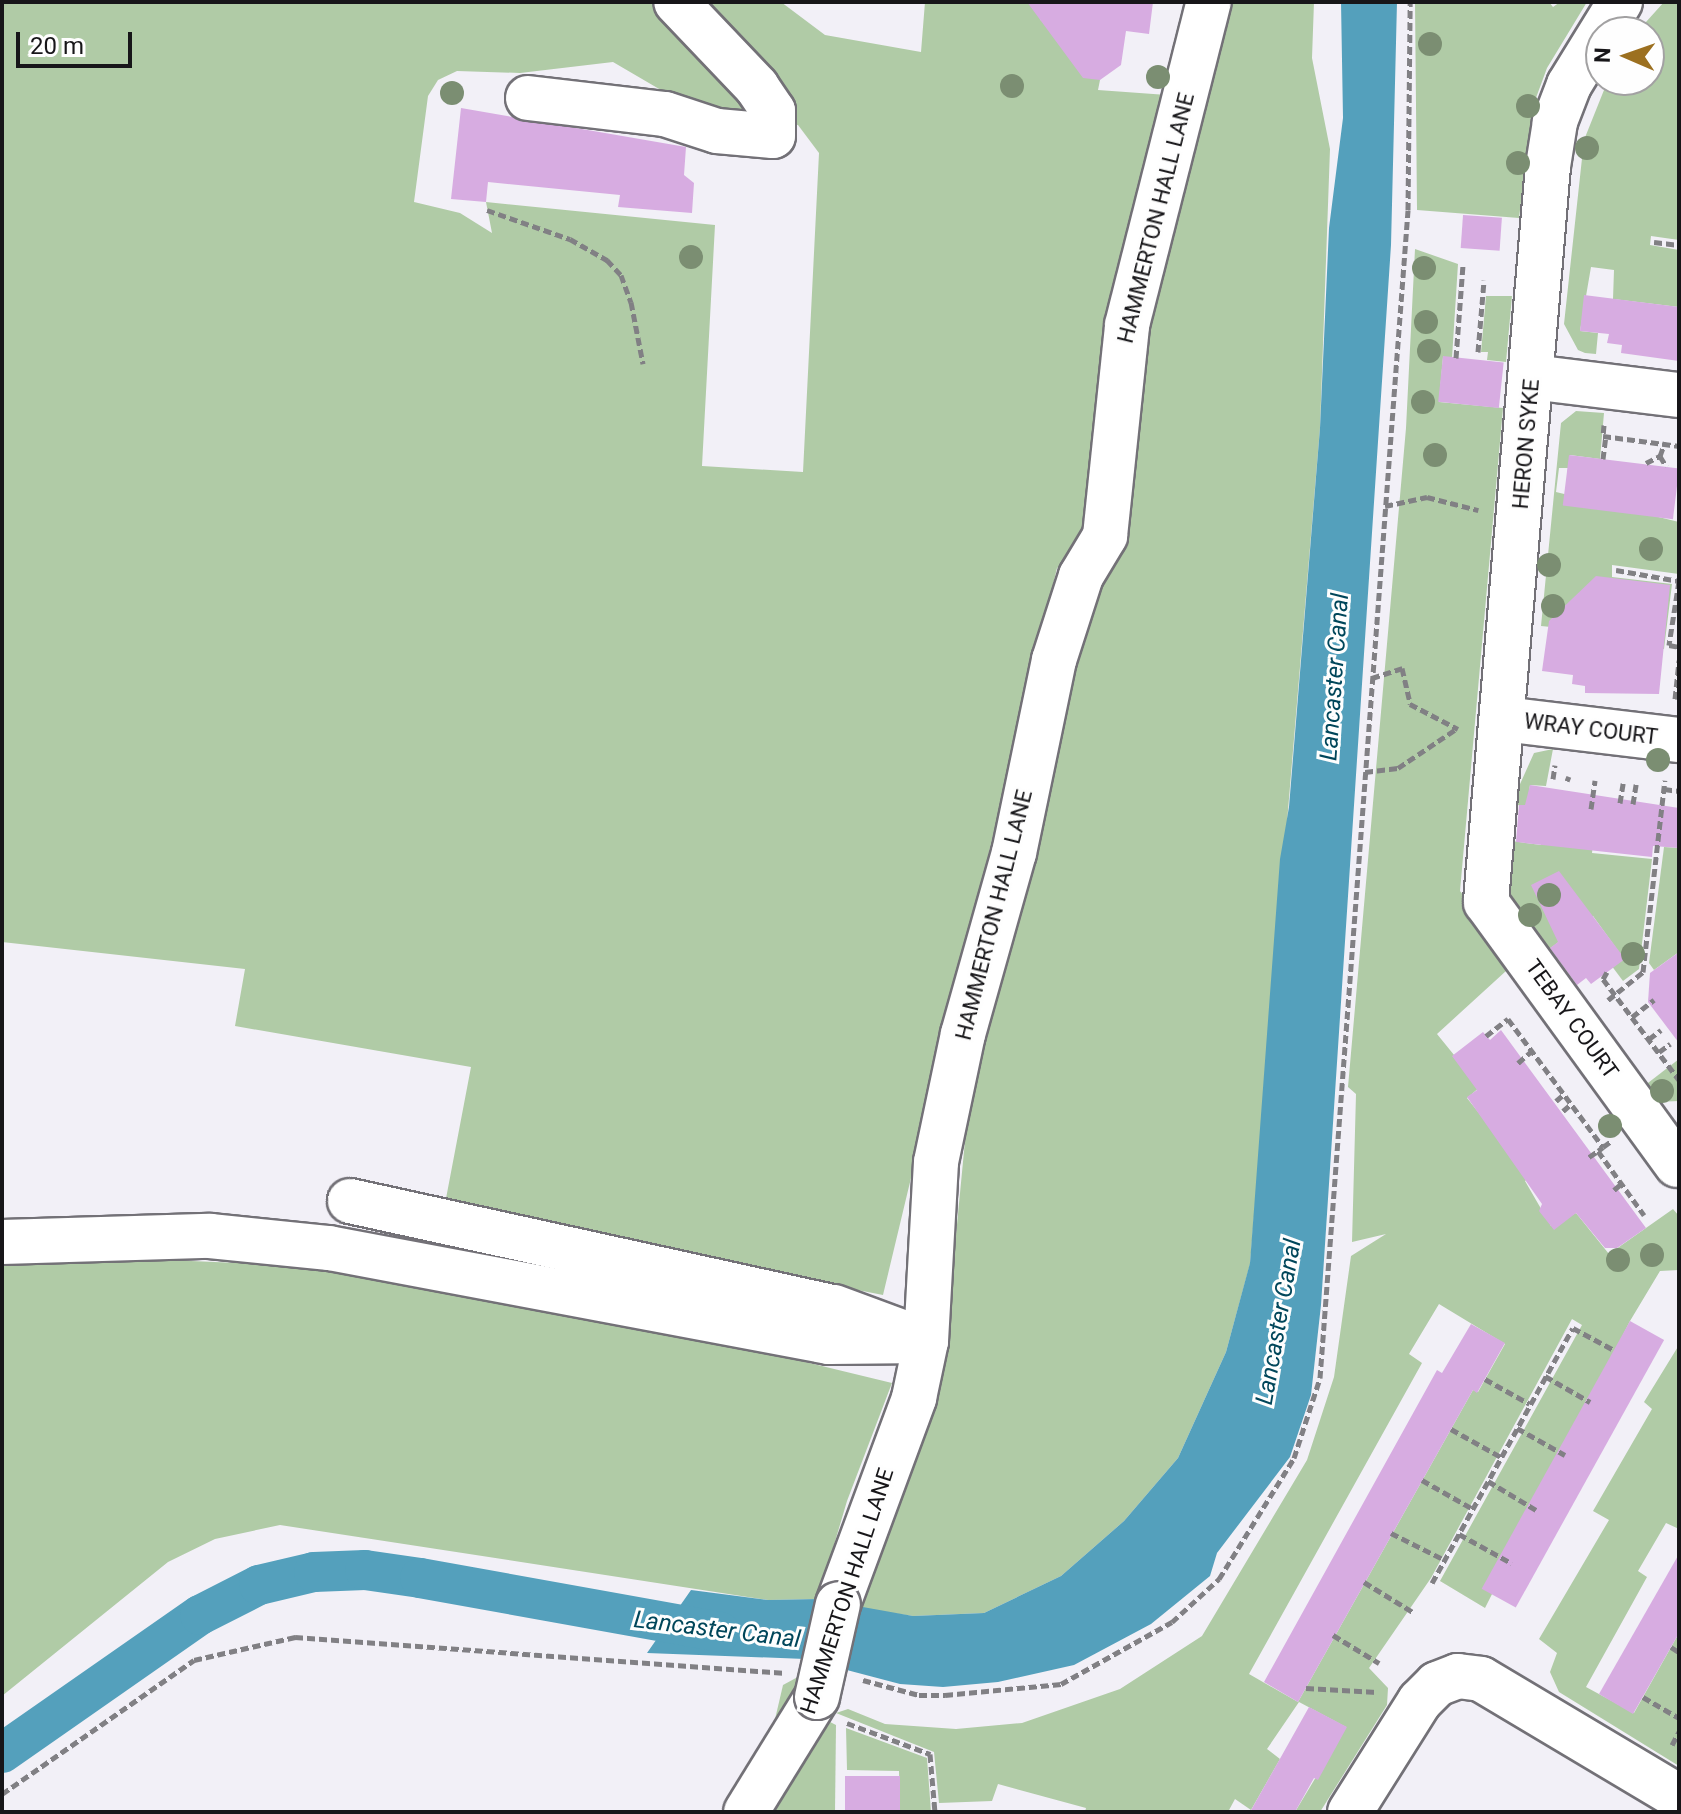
<!DOCTYPE html>
<html>
<head>
<meta charset="utf-8">
<style>
  body { margin:0 }
  #map { position:relative; width:1681px; height:1814px; overflow:hidden; background:#f2f0f7; font-family:Roboto,sans-serif }
  div>[style] { position:absolute }
  [style*='--x'] { left:calc(var(--x)*1px); top:calc(var(--y)*1px); width:calc(var(--w)*1px); rotate:calc(var(--a)*1deg) }
  .green>* { inset:0; background:#b0cba6 }
  .water>* { inset:0; background:#54a0bc }
  .canal>* { height:40px; margin:-20px; padding:0 20px; transform-origin:20px; border-radius:20px; background:#54a0bc }
  .building>* { inset:0; background:#d7ace1; transform-origin:0 0 }
  .path>* { height:5px; margin-top:-2.5px; transform-origin:0; background:repeating-linear-gradient(90deg,#818084 0 8px,transparent 0 12px) }
  .roads { filter:drop-shadow(2px 0 #737177) drop-shadow(-2px 0 #737177) drop-shadow(0 2px #737177) drop-shadow(0 -2px #737177) }
  .minor>* { height:44px; margin:-22px; padding:0 22px; transform-origin:22px; border-radius:22px; background:#fff }
  .bridges { filter:drop-shadow(2px 0 #737177) drop-shadow(-2px 0 #737177) drop-shadow(0 2px #737177) drop-shadow(0 -2px #737177) }
  .minor-bridge>* { height:44px; margin:-22px; padding:0 22px; transform-origin:22px; border-radius:22px; background:#fff }
  .trees>* { width:24px; height:24px; margin:-12px; border-radius:50%; background:#7b8e72 }
  span { translate:-50% -50%; white-space:nowrap; text-align:center; line-height:1.15; -webkit-text-stroke:6px #fefefe; paint-order:stroke }
  .street-label { font-size:22px; color:#171619 }
  .water-label { font-size:24px; color:#00465a; font-style:italic }
  .frame { position:absolute; inset:0; border:4px solid #171619; pointer-events:none }
  .north { position:absolute; left:1585px; top:16px; width:80px; height:80px; box-sizing:border-box; background:#fefefe; border:2px solid #a2a1a2; border-radius:50%; rotate:272deg; font-size:22px; font-weight:700; line-height:32px; text-align:center; color:#171619 }
  .north::after { content:''; display:block; margin:auto; width:28px; height:36px; background:#9c7020; clip-path:polygon(50% 0,100% 100%,50% 72%,0 100%) }
  .scale { position:absolute; left:16px; top:32px; width:116px; height:36px; box-sizing:border-box; border:4px solid #171619; border-top:0; padding-left:10px; font-size:24px; line-height:28px; white-space:nowrap; color:#171619; -webkit-text-stroke:6px #fefefe; paint-order:stroke }
</style>
</head>
<body>
<div id="map">
  <div class="green">
    <i style="clip-path:polygon(evenodd,2px 2px,781px 2px,825px 35px,921px 52px,925px 2px,1042px 2px,1040px 20px,1055px 23px,1100px 80px,1098px 90px,1167px 95px,1086px 536px,1077px 559px,1057px 568px,883px 1295px,444px 1209px,471px 1067px,235px 1026px,245px 969px,2px 942px,2px 2px,613px 62px,666px 93px,724px 117px,798px 125px,819px 153px,803px 472px,702px 466px,715px 225px,486px 202px,492px 233px,460px 213px,414px 202px,428px 96px,438px 80px,457px 71px,520px 73px,613px 62px)"></i>
    <i style="clip-path:polygon(1225px 2px,1314px 2px,1312px 58px,1330px 149px,1320px 428px,1250px 1264px,1226px 1352px,1178px 1458px,1124px 1521px,1061px 1576px,984px 1613px,913px 1616px,856px 1608px,943px 1371px,969px 1099px,1003px 977px,1139px 360px)"></i>
    <i style="clip-path:polygon(1415px 2px,1549px 2px,1553px 7px,1560px 2px,1587px 2px,1547px 68px,1533px 106px,1519px 218px,1417px 210px)"></i>
    <i style="clip-path:polygon(1664px 2px,1679px 2px,1679px 240px,1651px 236px,1650px 245px,1679px 250px,1679px 307px,1613px 299px,1614px 270px,1591px 267px,1580px 331px,1598px 333px,1596px 354px,1585px 353px,1578px 350px,1564px 324px,1584px 140px,1608px 80px,1649px 80px,1649px 32px,1637px 32px)"></i>
    <i style="clip-path:polygon(evenodd,1415px 249px,1458px 264px,1452px 358px,1443px 357px,1439px 402px,1503px 408px,1460px 891px,1509px 955px,1506px 971px,1437px 1034px,1480px 1087px,1467px 1098px,1482px 1117px,1541px 1168px,1525px 1181px,1551px 1226px,1576px 1213px,1609px 1254px,1673px 1209px,1679px 1216px,1679px 1270px,1660px 1271px,1630px 1321px,1485px 1608px,1440px 1581px,1582px 1325px,1572px 1319px,1431px 1578px,1369px 1668px,1388px 1688px,1387px 1705px,1320px 1812px,1295px 1812px,1346px 1727px,1299px 1702px,1267px 1749px,1280px 1759px,1251px 1810px,1235px 1799px,1228px 1812px,1085px 1812px,1086px 1808px,998px 1784px,992px 1801px,939px 1803px,934px 1752px,836px 1713px,848px 1709px,885px 1724px,956px 1729px,1022px 1723px,1120px 1689px,1202px 1636px,1307px 1460px,1334px 1377px,1351px 1256px,1386px 1234px,1352px 1242px,1356px 1094px,1348px 1087px,1406px 428px,1415px 249px,1439px 1304px,1505px 1344px,1478px 1392px,1473px 1390px,1298px 1702px,1249px 1674px,1422px 1363px,1409px 1354px,1439px 1304px)"></i>
    <i style="clip-path:polygon(1486px 296px,1512px 296px,1506px 362px,1487px 360px,1488px 352px,1481px 352px)"></i>
    <i style="clip-path:polygon(1576px 411px,1604px 413px,1600px 459px,1570px 455px,1568px 468px,1559px 468px,1556px 492px,1679px 522px,1679px 574px,1612px 565px,1612px 577px,1672px 584px,1664px 649px,1577px 639px,1569px 611px,1559px 611px,1551px 627px,1541px 626px,1561px 423px)"></i>
    <i style="clip-path:polygon(1553px 749px,1546px 786px,1530px 785px,1527px 806px,1509px 804px,1505px 840px,1541px 845px,1543px 829px,1584px 834px,1587px 808px,1597px 809px,1592px 853px,1652px 859px,1639px 969px,1623px 981px,1608px 961px,1619px 952px,1593px 916px,1544px 953px,1502px 890px,1498px 869px,1508px 793px,1516px 793px,1534px 753px)"></i>
    <i style="clip-path:polygon(1664px 847px,1679px 848px,1679px 952px,1654px 970px,1649px 963px)"></i>
    <i style="clip-path:polygon(1679px 1059px,1679px 1101px,1656px 1102px,1644px 1086px)"></i>
    <i style="clip-path:polygon(2px 1253px,431px 1271px,892px 1383px,847px 1501px,818px 1599px,768px 1600px,280px 1525px,215px 1539px,168px 1562px,2px 1696px)"></i>
    <i style="clip-path:polygon(1679px 1345px,1679px 1529px,1666px 1523px,1638px 1571px,1647px 1577px,1586px 1687px,1634px 1713px,1679px 1633px,1679px 1766px,1559px 1692px,1550px 1672px,1557px 1653px,1539px 1639px,1609px 1520px,1593px 1511px,1652px 1409px,1644px 1402px)"></i>
    <i style="clip-path:polygon(807px 1672px,769px 1745px,783px 1685px)"></i>
    <i style="clip-path:polygon(830px 1722px,836px 1725px,835px 1812px,772px 1812px)"></i>
    <i style="clip-path:polygon(846px 1728px,927px 1758px,931px 1812px,900px 1812px,899px 1771px,847px 1770px)"></i>
  </div>
  <div class="water">
    <i style="clip-path:polygon(1341px 2px,1397px 2px,1391px 245px,1321px 1305px,1311px 1395px,1290px 1457px,1217px 1553px,1210px 1576px,1151px 1624px,1074px 1665px,998px 1682px,943px 1687px,900px 1684px,805px 1659px,647px 1653px,691px 1590px,768px 1600px,818px 1599px,913px 1616px,984px 1613px,1061px 1576px,1124px 1521px,1178px 1458px,1226px 1352px,1250px 1263px,1280px 859px,1289px 807px,1320px 428px,1329px 228px,1343px 118px)"></i>
  </div>
  <div class="canal">
    <i style="--x:2;--y:1753;--w:241;--a:-34.9"></i>
    <i style="--x:200;--y:1615;--w:66;--a:-27"></i>
    <i style="--x:259;--y:1585;--w:57;--a:-13.3"></i>
    <i style="--x:314;--y:1572;--w:51;--a:-2.2"></i>
    <i style="--x:365;--y:1570;--w:56;--a:8.3"></i>
    <i style="--x:420;--y:1578;--w:305;--a:10.2"></i>
  </div>
  <div class="building">
    <i style="clip-path:polygon(1027px 2px,1153px 2px,1149px 34px,1126px 31px,1121px 65px,1100px 80px,1083px 78px)"></i>
    <i style="clip-path:polygon(461px 108px,686px 147px,684px 175px,694px 183px,692px 213px,618px 207px,620px 195px,488px 182px,486px 202px,451px 199px)"></i>
    <i style="left:1463px;top:215px;width:39px;height:33px;rotate:4deg"></i>
    <i style="clip-path:polygon(1584px 295px,1679px 307px,1679px 361px,1621px 353px,1622px 345px,1607px 343px,1609px 334px,1580px 331px)"></i>
    <i style="left:1443px;top:356px;width:61px;height:46px;rotate:6deg"></i>
    <i style="left:1569px;top:455px;width:111px;height:51px;rotate:7deg"></i>
    <i style="clip-path:polygon(1596px 576px,1670px 585px,1659px 694px,1585px 693px,1585px 686px,1572px 684px,1573px 675px,1542px 671px,1549px 621px)"></i>
    <i style="clip-path:polygon(1530px 785px,1679px 808px,1679px 848px,1653px 846px,1652px 857px,1516px 842px,1519px 805px,1525px 805px)"></i>
    <i style="clip-path:polygon(1559px 871px,1625px 959px,1591px 984px,1586px 978px,1577px 985px,1550px 948px,1558px 942px,1531px 885px)"></i>
    <i style="clip-path:polygon(1679px 952px,1679px 1043px,1648px 1002px,1650px 973px)"></i>
    <i style="clip-path:polygon(1501px 1030px,1646px 1228px,1617px 1248px,1605px 1248px,1576px 1213px,1554px 1230px,1539px 1211px,1542px 1204px,1467px 1097px,1477px 1090px,1452px 1056px,1483px 1032px,1490px 1040px)"></i>
    <i style="left:1630px;top:1321px;width:39px;height:306px;rotate:29deg"></i>
    <i style="clip-path:polygon(1471px 1324px,1505px 1343px,1477px 1393px,1473px 1390px,1298px 1702px,1264px 1682px,1437px 1370px,1442px 1373px)"></i>
    <i style="clip-path:polygon(1679px 1554px,1679px 1633px,1633px 1714px,1599px 1694px)"></i>
    <i style="clip-path:polygon(1309px 1707px,1347px 1727px,1318px 1780px,1314px 1778px,1295px 1812px,1250px 1812px)"></i>
    <i style="left:845px;top:1776px;width:55px;height:36px"></i>
  </div>
  <div class="path">
    <i style="--x:487;--y:210;--w:88;--a:19.3"></i>
    <i style="--x:570;--y:239;--w:43;--a:29.6"></i>
    <i style="--x:607;--y:260;--w:21;--a:47"></i>
    <i style="--x:621;--y:275;--w:29;--a:70"></i>
    <i style="--x:631;--y:302;--w:63;--a:79"></i>
    <i style="--x:1654;--y:242;--w:25;--a:7"></i>
    <i style="--x:1478;--y:352;--w:72;--a:-85.2"></i>
    <i style="--x:1456;--y:358;--w:94;--a:-85.7"></i>
    <i style="--x:1604;--y:425;--w:11;--a:95"></i>
    <i style="--x:1603;--y:436;--w:77;--a:7.5"></i>
    <i style="--x:1660;--y:456;--w:15;--a:-70"></i>
    <i style="--x:1603;--y:459;--w:23;--a:-83"></i>
    <i style="--x:1646;--y:463;--w:16;--a:-27"></i>
    <i style="--x:1660;--y:456;--w:12;--a:59"></i>
    <i style="--x:1385;--y:506;--w:43;--a:-12.1"></i>
    <i style="--x:1427;--y:497;--w:53;--a:14.3"></i>
    <i style="--x:1616;--y:570;--w:64;--a:9.9"></i>
    <i style="--x:1679;--y:581;--w:65;--a:98.9"></i>
    <i style="--x:1669;--y:645;--w:10;--a:11"></i>
    <i style="--x:1372;--y:678;--w:32;--a:-18"></i>
    <i style="--x:1402;--y:668;--w:37;--a:77"></i>
    <i style="--x:1410;--y:704;--w:54;--a:27.5"></i>
    <i style="--x:1675;--y:699;--w:39;--a:-84"></i>
    <i style="--x:1365;--y:772;--w:33;--a:-7"></i>
    <i style="--x:1398;--y:768;--w:70;--a:-33.9"></i>
    <i style="--x:1553;--y:779;--w:14;--a:-82"></i>
    <i style="--x:1567;--y:781;--w:5;--a:-68"></i>
    <i style="--x:1664;--y:789;--w:15;--a:8"></i>
    <i style="--x:1620;--y:803;--w:20;--a:-81"></i>
    <i style="--x:1633;--y:804;--w:20;--a:-81"></i>
    <i style="--x:1591;--y:809;--w:29;--a:-82"></i>
    <i style="--x:1603;--y:979;--w:126;--a:53"></i>
    <i style="--x:1603;--y:979;--w:8;--a:-60"></i>
    <i style="--x:1608;--y:1000;--w:45;--a:-38.7"></i>
    <i style="--x:1643;--y:972;--w:193;--a:-83.5"></i>
    <i style="--x:1632;--y:1017;--w:28;--a:-38"></i>
    <i style="--x:1486;--y:1036;--w:28;--a:-38"></i>
    <i style="--x:1508;--y:1019;--w:159;--a:53.4"></i>
    <i style="--x:1603;--y:1147;--w:9;--a:-36"></i>
    <i style="--x:1649;--y:1039;--w:15;--a:-37"></i>
    <i style="--x:1659;--y:1052;--w:14;--a:-36"></i>
    <i style="--x:1518;--y:1063;--w:18;--a:-41"></i>
    <i style="--x:1556;--y:1101;--w:11;--a:-41"></i>
    <i style="--x:1563;--y:1111;--w:11;--a:-41"></i>
    <i style="--x:1603;--y:1147;--w:6;--a:141"></i>
    <i style="--x:1598;--y:1151;--w:79;--a:54.3"></i>
    <i style="--x:1589;--y:1157;--w:11;--a:-34"></i>
    <i style="--x:1614;--y:1190;--w:9;--a:-41"></i>
    <i style="--x:1545;--y:1376;--w:52;--a:30"></i>
    <i style="--x:1485;--y:1379;--w:51;--a:29.1"></i>
    <i style="--x:1517;--y:1428;--w:55;--a:29.4"></i>
    <i style="--x:1451;--y:1429;--w:57;--a:29.2"></i>
    <i style="--x:1422;--y:1480;--w:59;--a:29.6"></i>
    <i style="--x:1488;--y:1481;--w:56;--a:31.1"></i>
    <i style="--x:1391;--y:1533;--w:60;--a:26.6"></i>
    <i style="--x:1459;--y:1534;--w:60;--a:29.1"></i>
    <i style="--x:1364;--y:1582;--w:57;--a:31.5"></i>
    <i style="--x:1432;--y:1583;--w:291;--a:-61.1"></i>
    <i style="--x:1573;--y:1328;--w:47;--a:28.2"></i>
    <i style="--x:1333;--y:1635;--w:54;--a:31.3"></i>
    <i style="--x:1671;--y:1647;--w:9;--a:32"></i>
    <i style="--x:863;--y:1680;--w:58;--a:15"></i>
    <i style="--x:919;--y:1695;--w:26;--a:0"></i>
    <i style="--x:945;--y:1695;--w:117;--a:-5.4"></i>
    <i style="--x:1061;--y:1684;--w:127;--a:-29.2"></i>
    <i style="--x:1172;--y:1622;--w:64;--a:-42.5"></i>
    <i style="--x:1219;--y:1579;--w:142;--a:-58.2"></i>
    <i style="--x:1294;--y:1458;--w:84;--a:-72"></i>
    <i style="--x:1320;--y:1378;--w:1171;--a:-85.69"></i>
    <i style="--x:1408;--y:210;--w:208;--a:-89.4"></i>
    <i style="--x:1306;--y:1688;--w:71;--a:3.2"></i>
    <i style="--x:1643;--y:1697;--w:42;--a:30.3"></i>
    <i style="--x:847;--y:1723;--w:89;--a:20.5"></i>
    <i style="--x:930;--y:1754;--w:58;--a:85.1"></i>
    <i style="--x:1672;--y:1745;--w:15;--a:-62"></i>
    <i style="--x:2;--y:1794;--w:234;--a:-34.9"></i>
    <i style="--x:194;--y:1660;--w:104;--a:-12.8"></i>
    <i style="--x:295;--y:1637;--w:489;--a:4.2"></i>
  </div>
  <div class="roads">
    <div class="minor">
      <i style="--x:1620;--y:2;--w:97;--a:121.6"></i>
      <i style="--x:1569;--y:85;--w:40;--a:111"></i>
      <i style="--x:1555;--y:122;--w:45;--a:99"></i>
      <i style="--x:1548;--y:166;--w:739;--a:94.82"></i>
      <i style="--x:1486;--y:902;--w:325;--a:54"></i>
      <i style="--x:528;--y:98;--w:138;--a:6.7"></i>
      <i style="--x:665;--y:114;--w:55;--a:18.1"></i>
      <i style="--x:717;--y:131;--w:56;--a:5.1"></i>
      <i style="--x:773;--y:136;--w:25;--a:-90"></i>
      <i style="--x:773;--y:111;--w:29;--a:-124"></i>
      <i style="--x:757;--y:87;--w:117;--a:-133.6"></i>
      <i style="--x:1532;--y:377;--w:148;--a:7"></i>
      <i style="--x:1503;--y:719;--w:177;--a:6.8"></i>
      <i style="--x:350;--y:1201;--w:495;--a:12.4"></i>
      <i style="--x:834;--y:1307;--w:72;--a:20.2"></i>
      <i style="--x:2;--y:1242;--w:208;--a:-1.7"></i>
      <i style="--x:210;--y:1236;--w:120;--a:5.8"></i>
      <i style="--x:329;--y:1248;--w:509;--a:10.65"></i>
      <i style="--x:829;--y:1342;--w:97;--a:-0.6"></i>
      <i style="--x:838;--y:1604;--w:220;--a:-69.7"></i>
      <i style="--x:914;--y:1398;--w:58;--a:-78.1"></i>
      <i style="--x:926;--y:1341;--w:179;--a:-86.8"></i>
      <i style="--x:936;--y:1162;--w:131;--a:-78.1"></i>
      <i style="--x:963;--y:1034;--w:188;--a:-74.3"></i>
      <i style="--x:1014;--y:853;--w:197;--a:-78.3"></i>
      <i style="--x:1054;--y:660;--w:88;--a:-72.2"></i>
      <i style="--x:1081;--y:576;--w:47;--a:-59"></i>
      <i style="--x:1105;--y:536;--w:212;--a:-84"></i>
      <i style="--x:1127;--y:325;--w:333;--a:-75.8"></i>
      <i style="--x:746;--y:1812;--w:135;--a:-58.3"></i>
      <i style="--x:1350;--y:1812;--w:131;--a:-57.8"></i>
      <i style="--x:1420;--y:1701;--w:24;--a:-45"></i>
      <i style="--x:1437;--y:1684;--w:22;--a:-21"></i>
      <i style="--x:1458;--y:1676;--w:23;--a:7"></i>
      <i style="--x:1481;--y:1679;--w:230;--a:30.8"></i>
    </div>
  </div>
  <div class="bridges">
    <div class="minor-bridge">
      <i style="--x:817;--y:1697;--w:95;--a:-77.3"></i>
    </div>
  </div>
  <div class="trees">
    <i style="left:1430px;top:44px"></i>
    <i style="left:1158px;top:77px"></i>
    <i style="left:1012px;top:86px"></i>
    <i style="left:452px;top:93px"></i>
    <i style="left:1528px;top:106px"></i>
    <i style="left:1587px;top:148px"></i>
    <i style="left:1518px;top:163px"></i>
    <i style="left:691px;top:257px"></i>
    <i style="left:1424px;top:268px"></i>
    <i style="left:1426px;top:322px"></i>
    <i style="left:1429px;top:351px"></i>
    <i style="left:1423px;top:402px"></i>
    <i style="left:1435px;top:455px"></i>
    <i style="left:1651px;top:549px"></i>
    <i style="left:1549px;top:565px"></i>
    <i style="left:1553px;top:606px"></i>
    <i style="left:1658px;top:760px"></i>
    <i style="left:1549px;top:895px"></i>
    <i style="left:1530px;top:915px"></i>
    <i style="left:1633px;top:954px"></i>
    <i style="left:1662px;top:1091px"></i>
    <i style="left:1610px;top:1126px"></i>
    <i style="left:1652px;top:1255px"></i>
    <i style="left:1618px;top:1260px"></i>
  </div>
  <div class="street-label">
    <span style="left:1156px;top:218px;rotate:-76deg">HAMMERTON HALL LANE</span>
    <span style="left:1526px;top:444px;rotate:-85deg">HERON SYKE</span>
    <span style="left:1591px;top:729px;rotate:7deg">WRAY COURT</span>
    <span style="left:994px;top:915px;rotate:-76deg">HAMMERTON HALL LANE</span>
    <span style="left:1572px;top:1019px;rotate:54deg">TEBAY COURT</span>
    <span style="left:847px;top:1591px;rotate:-72deg">HAMMERTON HALL LANE</span>
  </div>
  <div class="water-label">
    <span style="left:1335px;top:677px;rotate:-86deg">Lancaster Canal</span>
    <span style="left:1279px;top:1322px;rotate:-80deg">Lancaster Canal</span>
    <span style="left:717px;top:1630px;rotate:7deg">Lancaster Canal</span>
  </div>
  <div class="frame"></div>
  <div class="north">N</div>
  <div class="scale">20 m</div>
</div>
</body>
</html>
